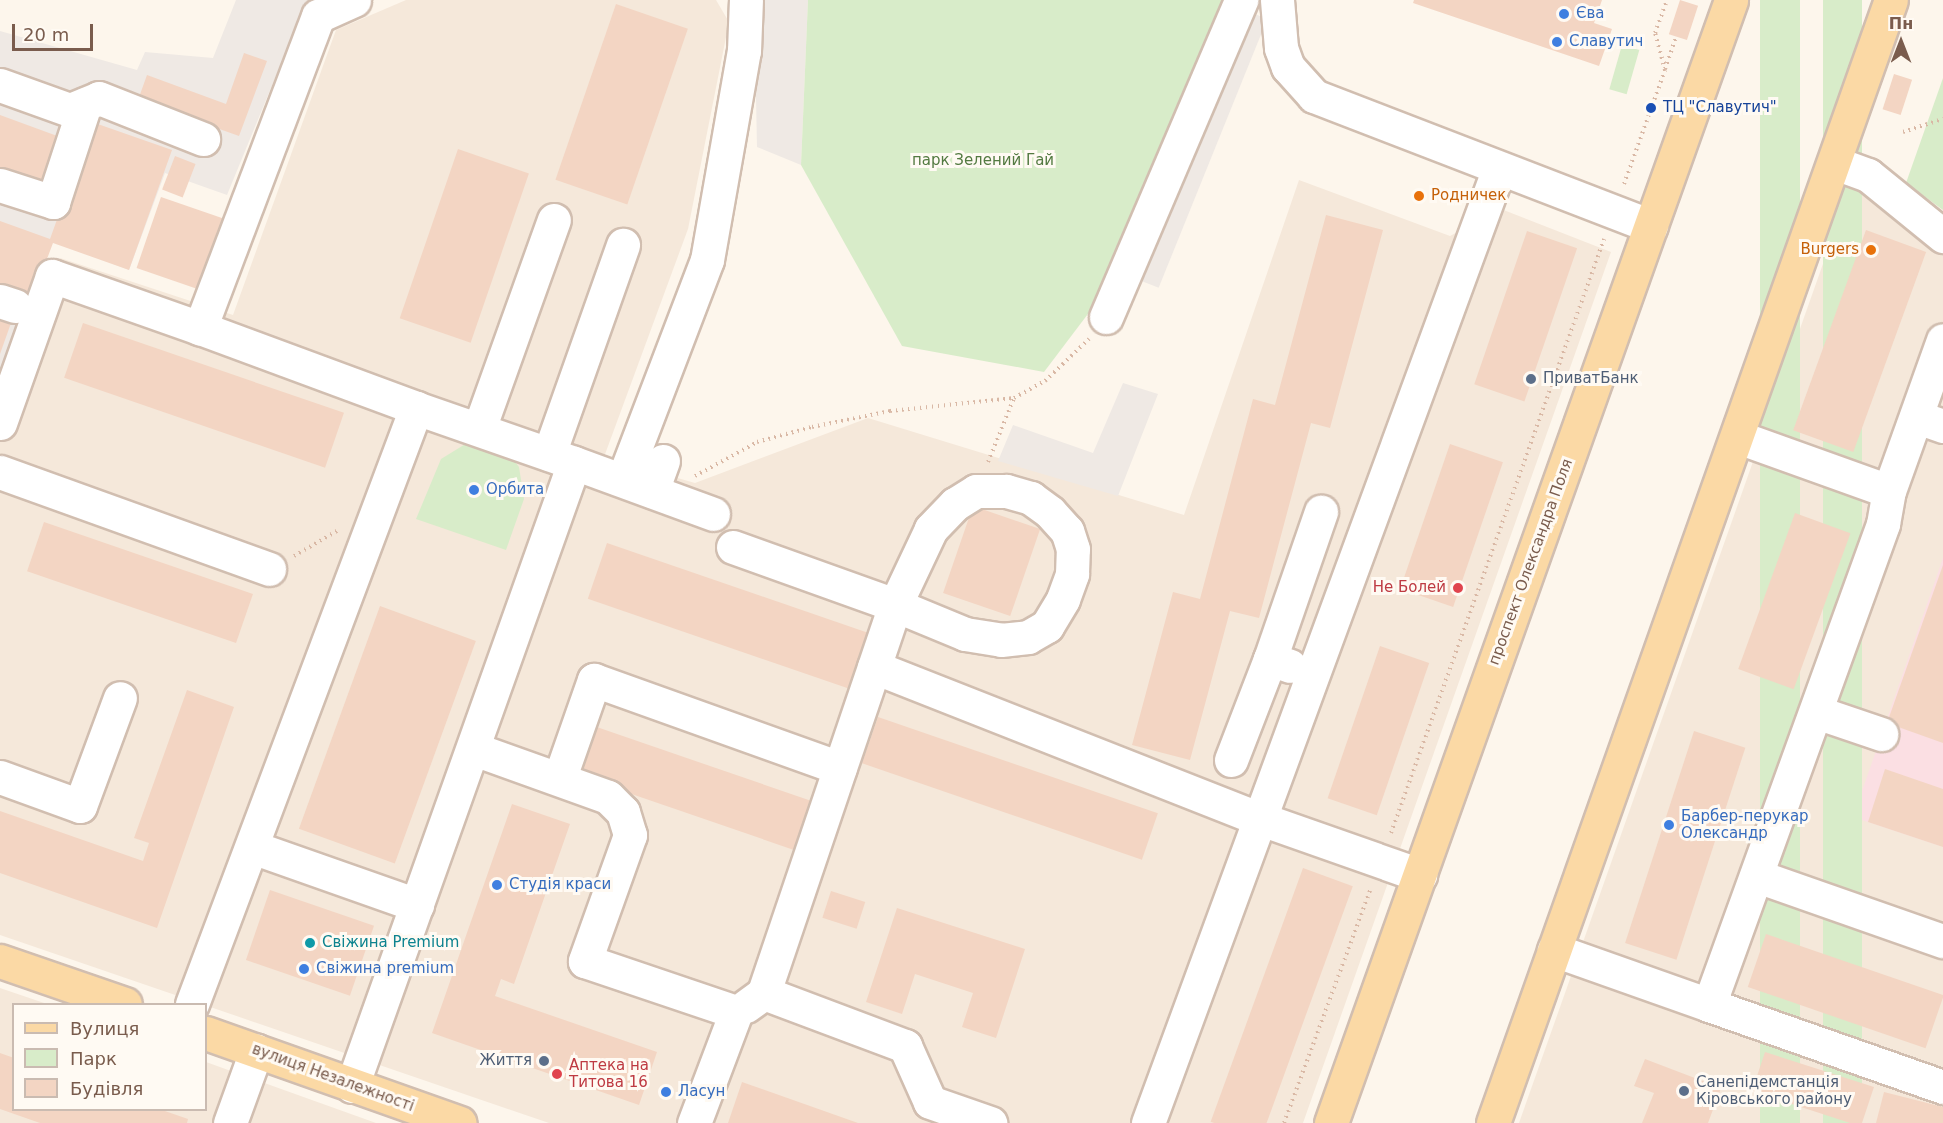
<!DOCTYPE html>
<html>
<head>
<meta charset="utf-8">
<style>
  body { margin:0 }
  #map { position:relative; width:1943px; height:1123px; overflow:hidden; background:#fdf6ec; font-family:"DejaVu Sans",sans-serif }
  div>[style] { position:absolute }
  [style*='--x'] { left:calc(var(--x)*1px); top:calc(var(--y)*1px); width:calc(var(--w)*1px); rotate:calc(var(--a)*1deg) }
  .residential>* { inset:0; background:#f5e8da }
  .industrial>* { inset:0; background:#efe9e4; transform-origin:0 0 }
  .medical>* { inset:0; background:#fbdfe3 }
  .green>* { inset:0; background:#d8ecc9; transform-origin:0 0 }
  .building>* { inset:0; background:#f3d5c3; transform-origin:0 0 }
  .path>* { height:4px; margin-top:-2px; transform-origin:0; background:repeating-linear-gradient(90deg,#d9b8a5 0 1.5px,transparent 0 6px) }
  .roads { filter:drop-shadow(2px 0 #d1beb0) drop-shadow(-2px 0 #d1beb0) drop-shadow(0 2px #d1beb0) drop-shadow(0 -2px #d1beb0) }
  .minor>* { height:33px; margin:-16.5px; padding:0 16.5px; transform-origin:16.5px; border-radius:16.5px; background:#fff }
  .major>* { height:33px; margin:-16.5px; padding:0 16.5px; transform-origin:16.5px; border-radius:16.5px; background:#fbd9a5 }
  .dots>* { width:16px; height:16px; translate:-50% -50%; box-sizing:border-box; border:3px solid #fffaf3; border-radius:50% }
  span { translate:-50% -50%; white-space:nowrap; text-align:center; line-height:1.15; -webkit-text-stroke:6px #fffaf3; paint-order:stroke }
  .shop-label { font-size:15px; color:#366cbe }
  .left { translate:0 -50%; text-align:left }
  .transit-label { font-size:15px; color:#164399 }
  .park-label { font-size:15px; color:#537a41 }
  .food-label { font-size:15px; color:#c56008 }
  .right { translate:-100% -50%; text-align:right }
  .service-label { font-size:15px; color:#4e5e75 }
  .street-label { font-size:15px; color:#7a5c4d }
  .health-label { font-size:15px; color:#be3a42 }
  .culture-label { font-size:15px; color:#0d838f }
  .legend { position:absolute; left:12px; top:1003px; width:195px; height:108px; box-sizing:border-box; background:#fffaf3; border:2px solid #cabbb1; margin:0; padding:8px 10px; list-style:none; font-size:18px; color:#7a5c4d }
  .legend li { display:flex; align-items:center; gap:12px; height:30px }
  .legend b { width:30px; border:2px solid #cabbb1 }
  .north { position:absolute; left:1871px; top:12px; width:60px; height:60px; -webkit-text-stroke:4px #fffaf3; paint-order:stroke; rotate:0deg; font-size:16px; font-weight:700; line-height:24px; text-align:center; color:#7a5c4d }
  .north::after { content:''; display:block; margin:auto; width:21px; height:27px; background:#7a5c4d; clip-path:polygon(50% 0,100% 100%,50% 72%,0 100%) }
  .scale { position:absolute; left:12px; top:24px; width:81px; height:27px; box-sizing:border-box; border:3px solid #7a5c4d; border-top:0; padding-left:8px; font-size:18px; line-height:21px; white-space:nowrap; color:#7a5c4d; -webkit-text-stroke:4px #fffaf3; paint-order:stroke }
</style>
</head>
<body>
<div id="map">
  <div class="residential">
    <i style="clip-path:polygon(406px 0,716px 0,729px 22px,688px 229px,604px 457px,695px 483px,868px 418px,1184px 515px,1299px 180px,1450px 236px,1501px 209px,1611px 252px,1303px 1123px,549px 1123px,0 935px,0 415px,60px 258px,233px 315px,336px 30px)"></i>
    <i style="clip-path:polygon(1853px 179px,1943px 248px,1943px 1123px,1519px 1123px)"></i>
    <i style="clip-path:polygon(0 988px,47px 1004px,14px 1004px,14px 1110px,206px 1110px,206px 1062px,376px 1123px,0 1123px)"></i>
  </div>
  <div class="industrial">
    <i style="clip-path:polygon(236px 0,317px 0,305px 5px,227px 195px,165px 173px,129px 270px,53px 240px,0 395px,0 31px,137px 70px,145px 52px,213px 58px)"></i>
    <i style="clip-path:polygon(754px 0,808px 0,801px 165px,757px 147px)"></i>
    <i style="left:1245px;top:10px;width:24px;height:290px;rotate:22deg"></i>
    <i style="clip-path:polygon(1123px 383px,1158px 394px,1118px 496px,998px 461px,1013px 425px,1093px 453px)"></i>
  </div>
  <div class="medical">
    <i style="clip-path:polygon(1943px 558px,1943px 847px,1853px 817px)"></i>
  </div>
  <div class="green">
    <i style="clip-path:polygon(808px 0,1228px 0,1100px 298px,1044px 372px,902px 346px,801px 165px)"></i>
    <i style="left:1760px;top:0;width:40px;height:1192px"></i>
    <i style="left:1823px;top:0;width:39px;height:1191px"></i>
    <i style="left:1622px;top:45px;width:18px;height:46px;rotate:16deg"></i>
    <i style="clip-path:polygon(1943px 78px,1943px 210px,1906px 183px)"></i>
    <i style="clip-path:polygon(467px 443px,510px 455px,519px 467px,524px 499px,506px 550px,416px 519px,441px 459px)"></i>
  </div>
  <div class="building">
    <i style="clip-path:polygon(1414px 0,1602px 0,1594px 23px,1612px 29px,1599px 66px,1413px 3px)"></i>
    <i style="left:1680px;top:0;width:19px;height:36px;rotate:18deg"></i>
    <i style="left:616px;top:4px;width:76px;height:186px;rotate:19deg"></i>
    <i style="clip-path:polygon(244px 53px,267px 61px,239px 136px,138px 100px,147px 75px,226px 104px)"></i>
    <i style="left:1894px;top:74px;width:19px;height:37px;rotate:18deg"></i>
    <i style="clip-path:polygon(0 115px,60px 137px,43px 183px,0 167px)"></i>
    <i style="clip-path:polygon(92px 122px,172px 150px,129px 270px,53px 243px,33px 296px,0 284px,0 221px,50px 239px)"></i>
    <i style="left:458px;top:149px;width:75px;height:179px;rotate:19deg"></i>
    <i style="left:175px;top:156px;width:22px;height:36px;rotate:21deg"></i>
    <i style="left:161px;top:197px;width:69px;height:75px;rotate:19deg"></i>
    <i style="clip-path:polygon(1326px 215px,1383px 230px,1330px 428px,1311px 423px,1259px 618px,1230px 611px,1190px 760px,1132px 745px,1173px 592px,1200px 599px,1253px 399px,1275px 405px)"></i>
    <i style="left:1866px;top:230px;width:64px;height:213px;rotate:20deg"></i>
    <i style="left:1527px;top:231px;width:53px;height:162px;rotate:19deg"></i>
    <i style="clip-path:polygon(0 319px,11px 323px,0 354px)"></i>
    <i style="left:83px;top:323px;width:276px;height:58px;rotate:19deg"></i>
    <i style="left:1450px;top:444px;width:56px;height:153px;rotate:19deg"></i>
    <i style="left:973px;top:506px;width:71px;height:92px;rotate:19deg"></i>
    <i style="left:1795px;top:513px;width:59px;height:166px;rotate:20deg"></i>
    <i style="left:44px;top:522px;width:221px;height:52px;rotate:19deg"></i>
    <i style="left:607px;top:543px;width:282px;height:59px;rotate:19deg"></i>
    <i style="clip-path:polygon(1943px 565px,1943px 743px,1887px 723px)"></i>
    <i style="left:380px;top:606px;width:102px;height:237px;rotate:20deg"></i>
    <i style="left:1380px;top:646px;width:52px;height:161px;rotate:19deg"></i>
    <i style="clip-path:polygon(187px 690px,234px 707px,157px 928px,0 873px,0 811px,143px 861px,149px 843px,134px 838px)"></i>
    <i style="left:878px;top:717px;width:296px;height:49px;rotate:19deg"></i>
    <i style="left:588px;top:724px;width:241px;height:52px;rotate:19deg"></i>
    <i style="left:1694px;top:731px;width:54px;height:223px;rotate:18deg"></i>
    <i style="clip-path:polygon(1885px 769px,1943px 789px,1943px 847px,1868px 822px)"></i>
    <i style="clip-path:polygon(512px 804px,570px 824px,514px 984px,501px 979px,495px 996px,657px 1052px,639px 1105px,432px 1033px)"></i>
    <i style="left:1303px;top:868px;width:53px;height:270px;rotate:20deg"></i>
    <i style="left:270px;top:890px;width:110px;height:74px;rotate:19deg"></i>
    <i style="left:831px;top:891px;width:36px;height:28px;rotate:18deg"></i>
    <i style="clip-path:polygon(897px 908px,1025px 949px,996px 1038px,962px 1027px,973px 993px,915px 974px,902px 1014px,866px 1002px)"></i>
    <i style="left:1766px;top:934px;width:188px;height:56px;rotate:19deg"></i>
    <i style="clip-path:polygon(1765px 1052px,1874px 1087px,1862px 1123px,1850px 1123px,1752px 1091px)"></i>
    <i style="clip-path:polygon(0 1053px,14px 1058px,14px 1110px,162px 1110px,188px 1119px,187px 1123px,40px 1123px,0 1109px)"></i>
    <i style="clip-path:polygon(1645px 1059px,1721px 1088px,1708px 1123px,1642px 1123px,1654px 1093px,1634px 1086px)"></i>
    <i style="clip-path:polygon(742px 1082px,858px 1123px,728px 1123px)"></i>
    <i style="clip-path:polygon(1884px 1092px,1943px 1107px,1943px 1123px,1876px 1123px)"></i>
  </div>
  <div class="path">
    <i style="--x:1665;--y:69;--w:34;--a:-71"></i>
    <i style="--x:1903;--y:132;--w:42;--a:-18"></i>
    <i style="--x:1624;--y:184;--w:121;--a:-70.2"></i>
    <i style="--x:1665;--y:70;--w:38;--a:-105"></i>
    <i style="--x:1655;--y:33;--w:35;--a:-70"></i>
    <i style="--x:988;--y:462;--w:69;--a:-67.9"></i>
    <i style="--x:1014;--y:398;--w:35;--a:-29"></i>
    <i style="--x:1045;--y:381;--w:61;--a:-43.7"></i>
    <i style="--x:695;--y:476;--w:71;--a:-28.7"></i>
    <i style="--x:757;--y:442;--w:57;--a:-15.3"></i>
    <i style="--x:812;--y:427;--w:80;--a:-11.6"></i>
    <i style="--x:890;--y:411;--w:125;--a:-6"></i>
    <i style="--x:294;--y:556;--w:50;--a:-30.2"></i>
    <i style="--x:1391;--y:833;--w:631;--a:-70.27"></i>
    <i style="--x:1284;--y:1123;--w:251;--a:-69.7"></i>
  </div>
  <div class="roads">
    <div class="minor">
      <i style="--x:354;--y:0;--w:39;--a:156"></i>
      <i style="--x:318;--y:16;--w:334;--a:110.7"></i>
      <i style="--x:200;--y:328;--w:230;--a:20.3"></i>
      <i style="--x:1277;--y:0;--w:48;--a:85.2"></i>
      <i style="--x:1281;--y:48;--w:20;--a:70"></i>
      <i style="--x:1288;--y:67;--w:39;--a:48"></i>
      <i style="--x:1314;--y:96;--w:361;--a:21.1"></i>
      <i style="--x:0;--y:85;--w:74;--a:19.7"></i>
      <i style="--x:70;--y:110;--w:31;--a:-22"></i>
      <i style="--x:99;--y:98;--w:112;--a:21.5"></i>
      <i style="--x:1835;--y:163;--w:35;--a:20"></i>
      <i style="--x:1868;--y:175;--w:97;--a:39.1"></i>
      <i style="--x:0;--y:185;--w:56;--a:17.8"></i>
      <i style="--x:53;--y:202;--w:103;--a:-71.9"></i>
      <i style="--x:0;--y:301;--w:16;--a:18"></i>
      <i style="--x:1106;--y:317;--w:345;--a:-66.9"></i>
      <i style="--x:1917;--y:417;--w:28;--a:19"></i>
      <i style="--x:0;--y:423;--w:156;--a:-70.5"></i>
      <i style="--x:52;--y:276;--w:157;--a:19.4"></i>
      <i style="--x:479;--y:429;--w:222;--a:-70.3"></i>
      <i style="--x:1738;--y:437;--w:160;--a:19.7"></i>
      <i style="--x:549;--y:454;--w:222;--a:-70.5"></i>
      <i style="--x:0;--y:472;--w:286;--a:19.8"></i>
      <i style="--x:623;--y:480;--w:235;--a:-69.1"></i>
      <i style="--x:707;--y:260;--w:212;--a:-80"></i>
      <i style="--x:744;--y:51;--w:51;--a:-87.8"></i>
      <i style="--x:652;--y:491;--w:32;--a:-70"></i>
      <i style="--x:733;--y:547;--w:172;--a:19.7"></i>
      <i style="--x:895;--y:605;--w:76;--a:22.5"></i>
      <i style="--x:965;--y:634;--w:36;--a:9"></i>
      <i style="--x:1001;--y:640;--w:27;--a:-6"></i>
      <i style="--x:1028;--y:637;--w:22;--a:-30"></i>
      <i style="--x:1047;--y:626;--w:31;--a:-59"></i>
      <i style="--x:1063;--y:599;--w:27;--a:-70"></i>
      <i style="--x:1072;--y:574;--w:25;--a:-88"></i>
      <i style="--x:1073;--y:549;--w:19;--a:-108"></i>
      <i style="--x:1067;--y:531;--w:25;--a:-132"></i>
      <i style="--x:1050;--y:512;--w:24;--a:-144"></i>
      <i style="--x:1031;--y:498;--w:26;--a:-164"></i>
      <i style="--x:1006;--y:491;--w:30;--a:180"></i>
      <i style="--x:976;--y:491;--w:25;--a:148"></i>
      <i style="--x:955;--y:504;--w:35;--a:134"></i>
      <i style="--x:931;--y:529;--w:84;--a:115.3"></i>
      <i style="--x:895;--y:605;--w:410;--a:108.7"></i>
      <i style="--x:1270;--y:659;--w:156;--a:-70.9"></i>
      <i style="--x:874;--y:667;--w:413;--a:21.5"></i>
      <i style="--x:1258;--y:818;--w:172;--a:19.4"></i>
      <i style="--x:1816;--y:712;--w:69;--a:18.7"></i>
      <i style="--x:474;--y:749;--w:142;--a:19.7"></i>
      <i style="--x:608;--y:797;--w:21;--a:45"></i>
      <i style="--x:623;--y:812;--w:24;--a:73"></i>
      <i style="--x:630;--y:835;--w:134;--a:109.7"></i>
      <i style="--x:585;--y:961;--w:159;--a:18.7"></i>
      <i style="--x:736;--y:1012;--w:119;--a:110.7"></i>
      <i style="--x:1231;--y:760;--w:108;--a:-68.9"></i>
      <i style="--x:1270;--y:659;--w:21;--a:19"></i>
      <i style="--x:0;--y:777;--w:85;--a:19.9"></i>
      <i style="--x:80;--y:806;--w:115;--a:-69.7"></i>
      <i style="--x:560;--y:777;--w:103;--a:-70.7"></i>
      <i style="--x:594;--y:680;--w:261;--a:19.7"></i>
      <i style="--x:252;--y:847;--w:175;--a:19.4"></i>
      <i style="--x:1757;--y:876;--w:197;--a:19.3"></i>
      <i style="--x:1554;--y:950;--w:164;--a:19.5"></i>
      <i style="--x:1709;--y:1005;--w:512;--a:-70.11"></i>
      <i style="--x:1883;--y:524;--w:34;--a:-80"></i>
      <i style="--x:1889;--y:491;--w:160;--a:-70.3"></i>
      <i style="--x:192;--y:1004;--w:637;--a:-69.4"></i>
      <i style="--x:416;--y:408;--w:167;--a:19.2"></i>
      <i style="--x:1709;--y:1005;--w:248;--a:19.3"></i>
      <i style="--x:746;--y:1006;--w:22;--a:-36"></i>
      <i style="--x:764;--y:993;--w:151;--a:20.6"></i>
      <i style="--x:905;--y:1046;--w:61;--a:65.9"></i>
      <i style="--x:930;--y:1102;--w:64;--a:19.3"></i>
      <i style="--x:352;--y:1086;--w:661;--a:-70.39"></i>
      <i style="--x:574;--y:463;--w:148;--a:20.1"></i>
      <i style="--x:230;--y:1123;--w:77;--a:-70.1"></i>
      <i style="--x:1148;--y:1123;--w:1017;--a:-69.82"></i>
    </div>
    <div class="major">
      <i style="--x:0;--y:961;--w:132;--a:19"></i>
      <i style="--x:206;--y:1033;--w:269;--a:19.5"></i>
      <i style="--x:1331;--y:1123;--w:1192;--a:-70.39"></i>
      <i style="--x:1493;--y:1123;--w:1191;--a:-70.49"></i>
    </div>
  </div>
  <div class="dots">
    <i style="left:1564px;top:14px;background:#3f7fe0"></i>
    <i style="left:1557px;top:42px;background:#3f7fe0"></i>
    <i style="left:1651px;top:108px;background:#1a4fb4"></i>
    <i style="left:1419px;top:196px;background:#e8710a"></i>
    <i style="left:1871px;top:250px;background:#e8710a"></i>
    <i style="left:1531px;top:379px;background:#5c6f8a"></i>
    <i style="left:474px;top:490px;background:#3f7fe0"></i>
    <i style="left:1458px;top:588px;background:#e0444e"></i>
    <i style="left:1669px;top:825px;background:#3f7fe0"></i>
    <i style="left:497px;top:885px;background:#3f7fe0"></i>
    <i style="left:310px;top:943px;background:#0f9aa8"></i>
    <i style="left:304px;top:969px;background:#3f7fe0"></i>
    <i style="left:544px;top:1061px;background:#5c6f8a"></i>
    <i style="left:557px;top:1074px;background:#e0444e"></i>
    <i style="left:1684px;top:1091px;background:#5c6f8a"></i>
    <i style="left:666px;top:1092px;background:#3f7fe0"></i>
  </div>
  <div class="shop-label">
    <span class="left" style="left:1576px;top:14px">Єва</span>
    <span class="left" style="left:1569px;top:42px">Славутич</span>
    <span class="left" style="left:486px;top:490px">Орбита</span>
    <span class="left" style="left:1681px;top:825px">Барбер-перукар<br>Олександр</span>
    <span class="left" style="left:509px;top:885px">Студія краси</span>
    <span class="left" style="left:316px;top:969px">Свіжина premium</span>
    <span class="left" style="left:678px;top:1092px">Ласун</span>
  </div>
  <div class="transit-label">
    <span class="left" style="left:1663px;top:108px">ТЦ "Славутич"</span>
  </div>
  <div class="park-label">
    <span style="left:983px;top:161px">парк Зелений Гай</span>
  </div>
  <div class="food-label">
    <span class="left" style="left:1431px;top:196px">Родничек</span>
    <span class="right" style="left:1859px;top:250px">Burgers</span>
  </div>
  <div class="service-label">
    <span class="left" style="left:1543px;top:379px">ПриватБанк</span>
    <span class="right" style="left:532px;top:1061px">Життя</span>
    <span class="left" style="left:1696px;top:1091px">Санепідемстанція<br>Кіровського району</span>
  </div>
  <div class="street-label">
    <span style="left:1531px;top:562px;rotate:-70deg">проспект Олександра Поля</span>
    <span style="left:333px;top:1078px;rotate:20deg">вулиця Незалежності</span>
  </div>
  <div class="health-label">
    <span class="right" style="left:1446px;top:588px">Не Болей</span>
    <span class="left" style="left:569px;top:1074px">Аптека на<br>Титова 16</span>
  </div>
  <div class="culture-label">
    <span class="left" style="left:322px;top:943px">Свіжина Premium</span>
  </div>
  <ul class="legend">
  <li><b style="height:8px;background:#fbd9a5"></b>Вулиця</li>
  <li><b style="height:16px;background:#d8ecc9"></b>Парк</li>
  <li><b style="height:16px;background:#f3d5c3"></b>Будівля</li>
  </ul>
  <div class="north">Пн</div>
  <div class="scale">20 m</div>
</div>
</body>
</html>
